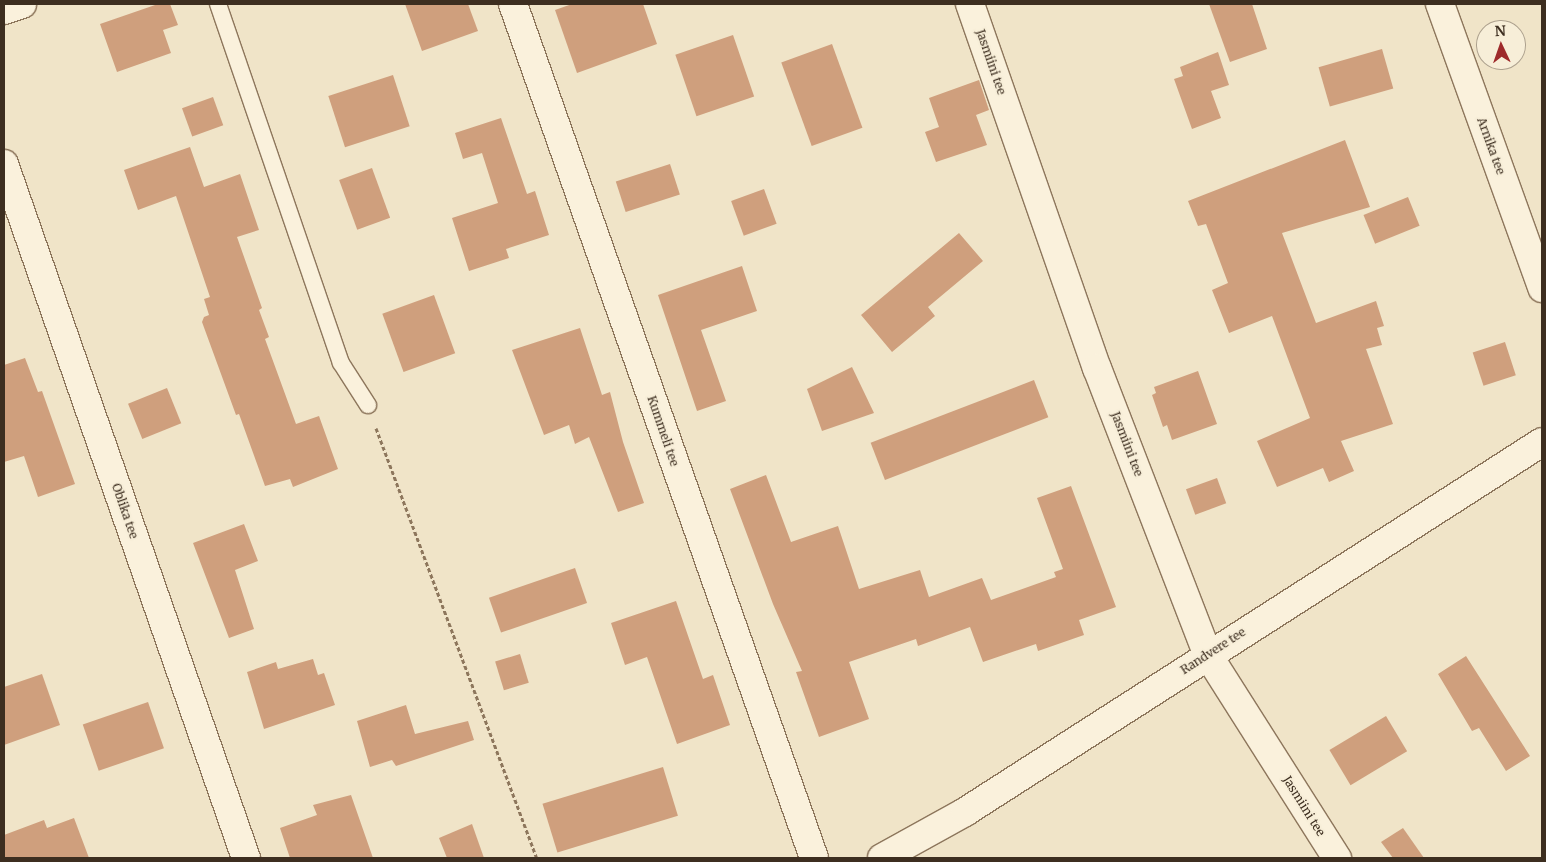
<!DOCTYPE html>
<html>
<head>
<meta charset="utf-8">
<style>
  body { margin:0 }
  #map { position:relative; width:1546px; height:862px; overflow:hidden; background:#f0e4c8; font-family:Merriweather,serif }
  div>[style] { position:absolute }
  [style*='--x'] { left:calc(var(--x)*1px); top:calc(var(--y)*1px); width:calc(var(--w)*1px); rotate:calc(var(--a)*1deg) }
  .building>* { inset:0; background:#cf9f7d; transform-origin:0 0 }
  .path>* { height:3px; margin-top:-1.5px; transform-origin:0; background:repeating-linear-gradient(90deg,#8d765c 0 4px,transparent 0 6.5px) }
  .roads { filter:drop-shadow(1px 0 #8d765c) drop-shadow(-1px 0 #8d765c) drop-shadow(0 1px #8d765c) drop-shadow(0 -1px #8d765c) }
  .lane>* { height:16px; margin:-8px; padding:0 8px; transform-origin:8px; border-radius:8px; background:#faf1dc }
  .street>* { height:28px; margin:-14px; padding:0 14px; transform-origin:14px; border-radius:14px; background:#faf1dc }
  .secondary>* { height:28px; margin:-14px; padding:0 14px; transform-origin:14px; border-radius:14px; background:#faf1dc }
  span { translate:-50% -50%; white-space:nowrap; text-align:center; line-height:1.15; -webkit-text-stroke:4px #f7eed8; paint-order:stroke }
  .street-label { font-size:12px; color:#3d2e20 }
  .frame { position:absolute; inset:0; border:5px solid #3d2e20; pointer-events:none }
  .north { position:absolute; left:1476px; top:20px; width:50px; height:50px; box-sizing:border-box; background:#f7eed8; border:1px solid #ada18e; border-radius:50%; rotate:357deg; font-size:14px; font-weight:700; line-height:20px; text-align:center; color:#3d2e20 }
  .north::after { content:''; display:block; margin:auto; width:18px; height:22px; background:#9e2a2b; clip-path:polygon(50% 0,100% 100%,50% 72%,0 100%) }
</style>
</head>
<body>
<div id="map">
  <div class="building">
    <i style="clip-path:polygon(158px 4px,170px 4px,178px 25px,163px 30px,171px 53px,117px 72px,100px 24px)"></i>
    <i style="clip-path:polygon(405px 4px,468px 4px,478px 31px,422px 51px)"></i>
    <i style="clip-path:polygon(572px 4px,643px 4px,657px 44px,577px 73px,555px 10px)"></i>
    <i style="clip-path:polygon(1209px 4px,1252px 4px,1267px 49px,1230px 62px)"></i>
    <i style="left:733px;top:35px;width:65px;height:61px;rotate:71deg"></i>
    <i style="left:832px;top:44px;width:89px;height:54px;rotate:70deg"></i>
    <i style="left:1382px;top:49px;width:41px;height:66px;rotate:74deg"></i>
    <i style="clip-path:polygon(1218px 52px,1229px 85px,1211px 91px,1221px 118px,1192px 129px,1174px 79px,1183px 76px,1180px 67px)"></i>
    <i style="left:393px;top:75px;width:54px;height:68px;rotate:72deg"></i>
    <i style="clip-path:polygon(979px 80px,989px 110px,976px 115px,987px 145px,936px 162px,925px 132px,939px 127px,929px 98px)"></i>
    <i style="left:213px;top:97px;width:30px;height:33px;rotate:70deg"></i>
    <i style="clip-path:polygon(501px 118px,527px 194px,535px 191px,549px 235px,506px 249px,509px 258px,469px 271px,452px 218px,498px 203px,482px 153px,463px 159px,455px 133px)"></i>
    <i style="clip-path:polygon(1345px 140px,1370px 207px,1282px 233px,1316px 323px,1376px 301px,1384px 326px,1377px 328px,1382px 345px,1366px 349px,1393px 424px,1341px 441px,1354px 471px,1329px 482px,1323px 468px,1277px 487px,1257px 441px,1310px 418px,1272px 316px,1229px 333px,1212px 290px,1228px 283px,1206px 224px,1198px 226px,1188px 201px)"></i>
    <i style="clip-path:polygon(190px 147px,204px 187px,240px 174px,259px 230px,237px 237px,262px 308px,259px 310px,269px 337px,265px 339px,296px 424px,319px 416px,338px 469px,293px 487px,290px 479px,265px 486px,239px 414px,236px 415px,202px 322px,204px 317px,209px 315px,204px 299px,210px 297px,176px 196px,138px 210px,124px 170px)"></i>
    <i style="left:670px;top:164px;width:32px;height:57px;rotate:72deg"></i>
    <i style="left:372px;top:168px;width:53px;height:35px;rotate:70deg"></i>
    <i style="left:764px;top:189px;width:37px;height:35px;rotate:70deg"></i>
    <i style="left:1408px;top:197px;width:31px;height:48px;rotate:68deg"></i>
    <i style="clip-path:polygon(959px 233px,983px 261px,928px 307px,935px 316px,892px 352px,861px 315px)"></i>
    <i style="clip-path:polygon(742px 266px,757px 311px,701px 330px,726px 401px,697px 411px,658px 295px)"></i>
    <i style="left:434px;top:295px;width:62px;height:55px;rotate:70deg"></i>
    <i style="clip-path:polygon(580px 328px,602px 395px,610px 392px,623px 442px,644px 503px,618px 512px,589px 437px,575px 444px,569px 425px,544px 435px,512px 350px)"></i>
    <i style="left:1505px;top:342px;width:35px;height:34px;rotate:72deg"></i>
    <i style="clip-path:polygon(25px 358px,38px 392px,42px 391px,75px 484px,38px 497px,24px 456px,4px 462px,4px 365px)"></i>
    <i style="clip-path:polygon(852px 367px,874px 413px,822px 431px,807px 389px)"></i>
    <i style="clip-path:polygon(1198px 371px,1217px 424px,1172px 440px,1167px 425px,1163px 427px,1152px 395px,1156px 393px,1154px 387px)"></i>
    <i style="left:1034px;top:380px;width:40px;height:175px;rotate:69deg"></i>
    <i style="left:167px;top:388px;width:38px;height:42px;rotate:68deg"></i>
    <i style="clip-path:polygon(766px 475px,791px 542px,838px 526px,859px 589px,920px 570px,929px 597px,982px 578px,991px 600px,1056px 577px,1054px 572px,1063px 569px,1037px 498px,1071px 486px,1116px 607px,1079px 620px,1084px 635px,1038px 651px,1036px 644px,983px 662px,970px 627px,918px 646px,916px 639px,849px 662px,869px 719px,819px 737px,796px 672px,802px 671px,773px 604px,730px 489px)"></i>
    <i style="left:1217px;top:478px;width:27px;height:33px;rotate:70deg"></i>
    <i style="clip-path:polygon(244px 524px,258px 561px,235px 570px,254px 629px,229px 638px,193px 543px)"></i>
    <i style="left:575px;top:568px;width:37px;height:91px;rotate:71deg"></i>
    <i style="clip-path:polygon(676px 601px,703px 679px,713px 675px,730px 725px,677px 744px,647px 657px,625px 665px,611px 623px)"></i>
    <i style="left:520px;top:654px;width:30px;height:26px;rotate:73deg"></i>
    <i style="clip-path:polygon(1466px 656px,1530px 756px,1506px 771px,1479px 728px,1472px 731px,1438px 674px)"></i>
    <i style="clip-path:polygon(313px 659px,318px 675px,324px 673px,335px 705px,264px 729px,247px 672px,276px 662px,278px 669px)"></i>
    <i style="clip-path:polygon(42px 674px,60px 725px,4px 745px,4px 687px)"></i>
    <i style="left:148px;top:702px;width:49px;height:69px;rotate:71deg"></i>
    <i style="clip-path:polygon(406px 705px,415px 734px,468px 721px,474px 740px,396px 766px,392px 760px,370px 767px,357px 721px)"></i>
    <i style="left:1386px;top:716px;width:41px;height:66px;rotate:59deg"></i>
    <i style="left:663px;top:767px;width:51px;height:126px;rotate:73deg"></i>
    <i style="clip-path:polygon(351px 795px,373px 858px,290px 858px,280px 828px,317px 815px,313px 805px)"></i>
    <i style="clip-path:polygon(74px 818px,89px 858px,4px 858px,4px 835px,44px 820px,47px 828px)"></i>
    <i style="clip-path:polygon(472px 824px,484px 858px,447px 858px,439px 838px)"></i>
    <i style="clip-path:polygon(1403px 828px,1424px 858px,1393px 858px,1381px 842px)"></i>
  </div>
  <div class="path">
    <i style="--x:376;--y:428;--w:459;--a:69.5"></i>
  </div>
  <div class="roads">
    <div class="lane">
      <i style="--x:218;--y:4;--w:379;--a:71.1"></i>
      <i style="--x:341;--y:363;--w:50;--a:57.3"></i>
    </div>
    <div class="street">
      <i style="--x:513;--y:4;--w:905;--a:70.58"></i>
      <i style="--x:970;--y:4;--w:386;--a:70.8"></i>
      <i style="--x:1097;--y:368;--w:308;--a:68.9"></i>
      <i style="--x:1208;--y:655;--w:241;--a:57.6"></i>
      <i style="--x:1440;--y:4;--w:302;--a:70.2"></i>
      <i style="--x:4;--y:10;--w:19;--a:-18"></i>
      <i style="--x:4;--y:164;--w:735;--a:70.78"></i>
    </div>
    <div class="secondary">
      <i style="--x:882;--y:858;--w:95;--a:-29"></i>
      <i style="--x:965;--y:812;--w:685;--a:-32.67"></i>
    </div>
  </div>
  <div class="street-label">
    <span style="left:991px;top:62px;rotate:71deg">Jasmiini tee</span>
    <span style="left:1491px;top:146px;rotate:70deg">Arnika tee</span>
    <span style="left:663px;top:431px;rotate:71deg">Kummeli tee</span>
    <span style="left:1127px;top:444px;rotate:69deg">Jasmiini tee</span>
    <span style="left:125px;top:511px;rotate:71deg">Oblika tee</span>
    <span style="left:1213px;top:651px;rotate:-33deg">Randvere tee</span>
    <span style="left:1304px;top:806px;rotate:58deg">Jasmiini tee</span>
  </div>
  <div class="frame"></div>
  <div class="north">N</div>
</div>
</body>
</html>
